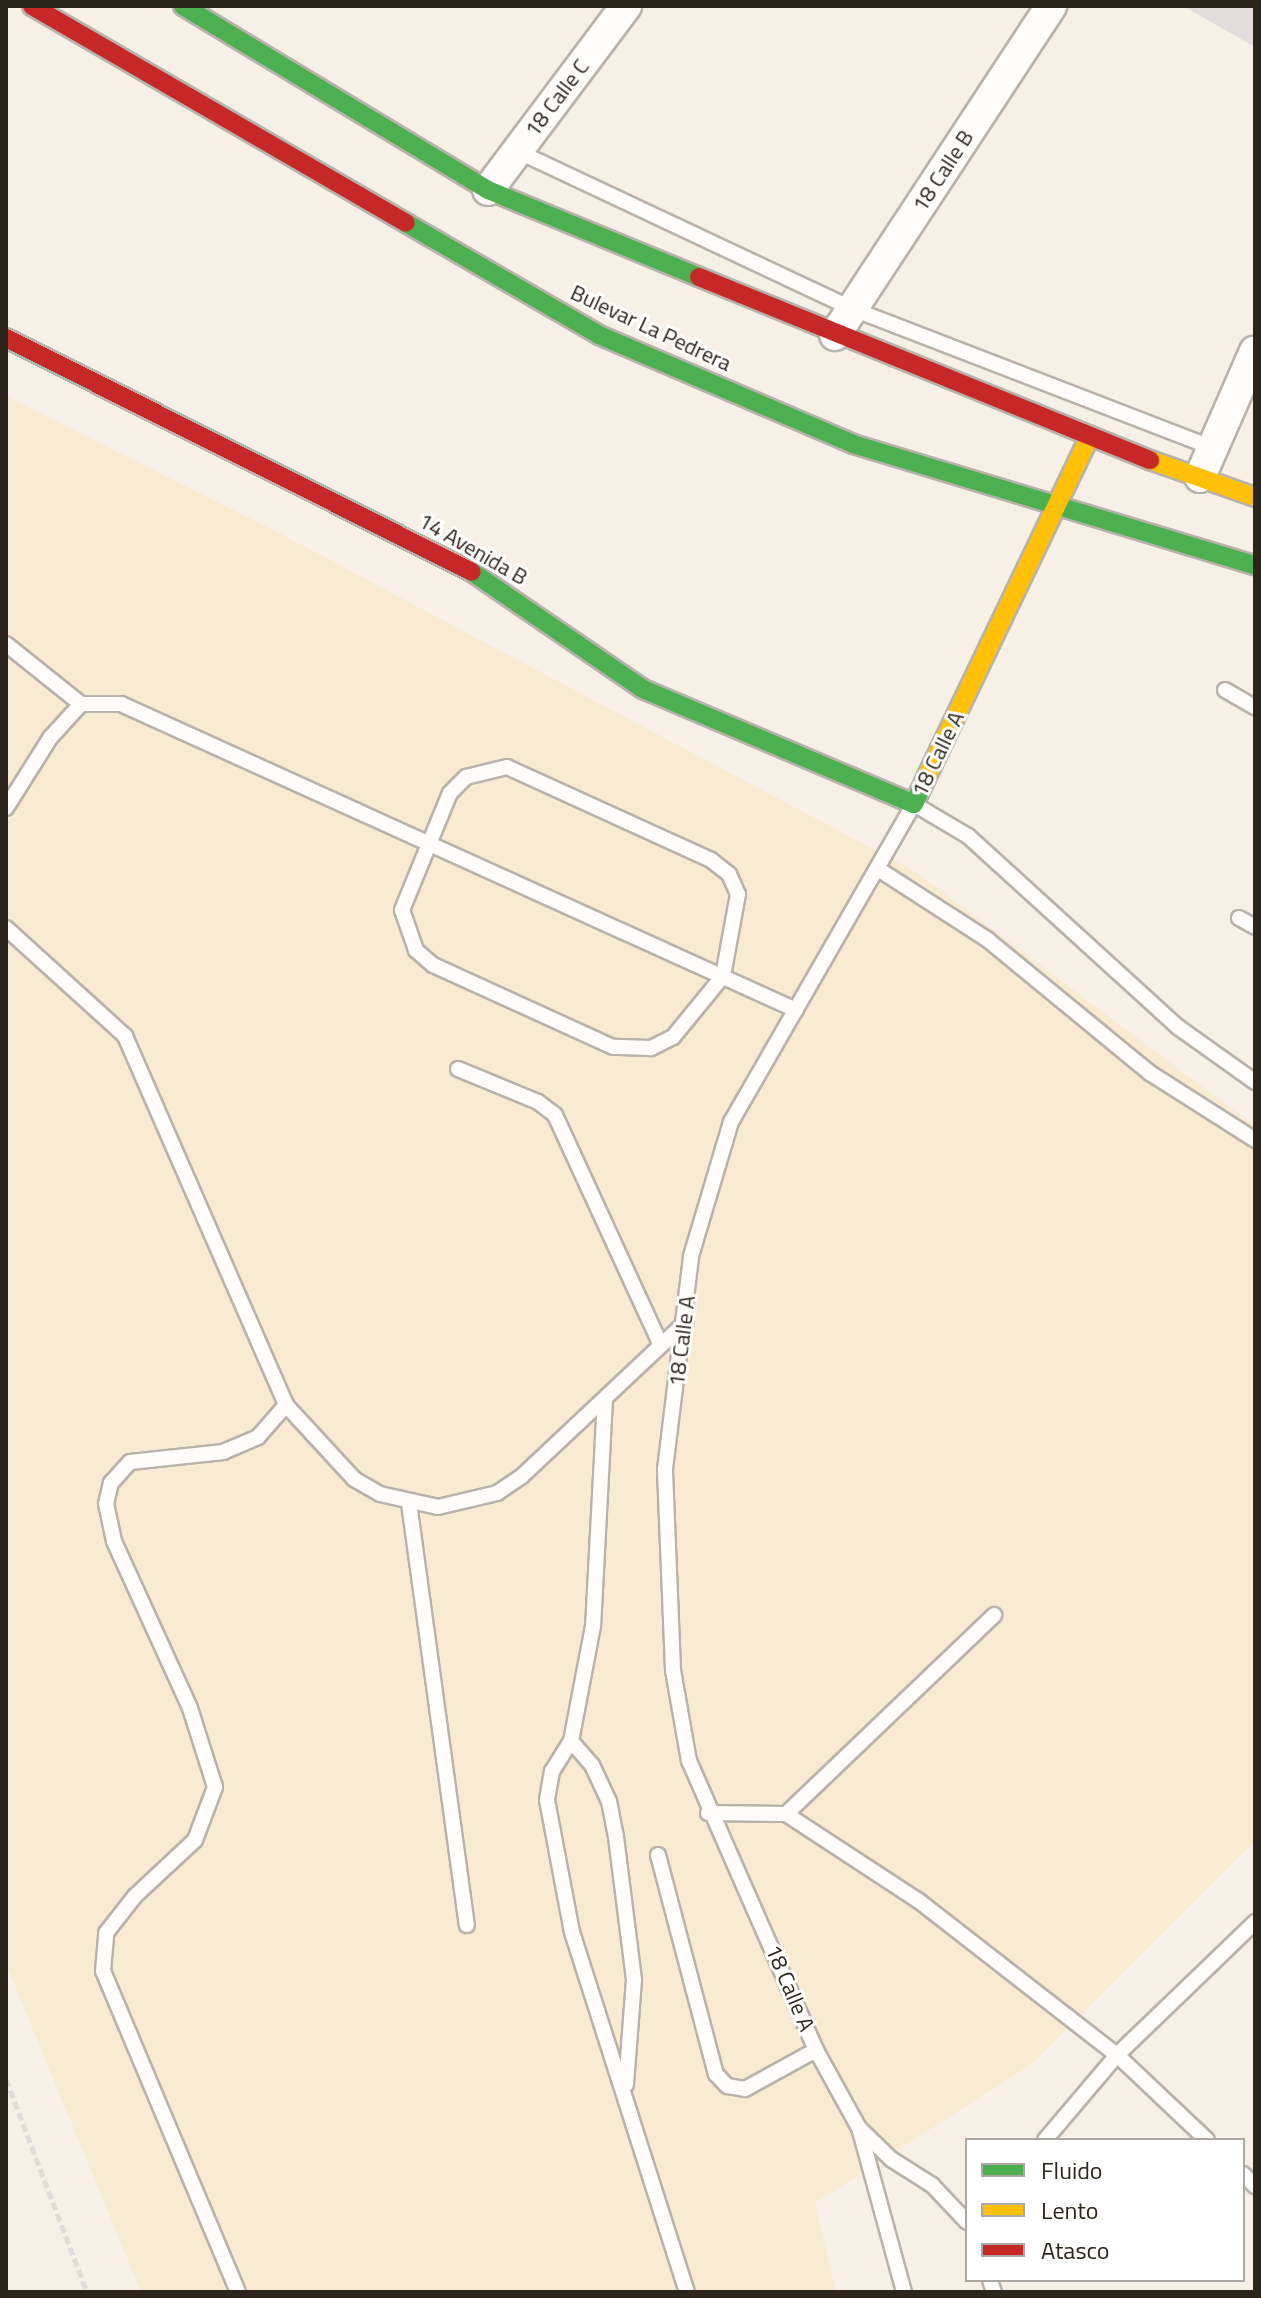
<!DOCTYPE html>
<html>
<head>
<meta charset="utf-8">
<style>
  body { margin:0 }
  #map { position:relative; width:1261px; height:2298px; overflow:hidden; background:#f6f0e6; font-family:"Titillium Web",sans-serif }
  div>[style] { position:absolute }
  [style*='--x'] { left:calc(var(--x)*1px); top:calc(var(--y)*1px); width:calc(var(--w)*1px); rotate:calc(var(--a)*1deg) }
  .built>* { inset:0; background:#f9ead2 }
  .building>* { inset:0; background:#e4dcdc }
  .path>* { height:5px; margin-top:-2.5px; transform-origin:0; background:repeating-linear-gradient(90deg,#dfdcd9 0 8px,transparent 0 12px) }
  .roads { filter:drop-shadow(2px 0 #b8b2aa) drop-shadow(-2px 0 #b8b2aa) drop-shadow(0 2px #b8b2aa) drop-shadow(0 -2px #b8b2aa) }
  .lane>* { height:14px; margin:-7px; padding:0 7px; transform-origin:7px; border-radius:7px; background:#fefdfb }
  .street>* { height:30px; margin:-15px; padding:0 15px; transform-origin:15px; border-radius:15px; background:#fefdfb }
  .fast>* { height:18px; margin:-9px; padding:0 9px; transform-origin:9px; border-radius:9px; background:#4caf50 }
  .slow>* { height:18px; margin:-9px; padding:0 9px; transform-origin:9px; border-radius:9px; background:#ffc107 }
  .jam>* { height:18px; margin:-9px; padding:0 9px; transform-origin:9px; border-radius:9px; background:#c62828 }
  span { translate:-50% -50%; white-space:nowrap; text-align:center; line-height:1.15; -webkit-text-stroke:6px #fff; paint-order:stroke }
  .street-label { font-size:22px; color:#2c251b }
  .frame { position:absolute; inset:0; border:8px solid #2c251b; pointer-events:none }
  .legend { position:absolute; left:965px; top:2138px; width:280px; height:144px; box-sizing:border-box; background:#fff; border:2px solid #aba8a4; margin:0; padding:10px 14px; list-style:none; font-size:24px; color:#2c251b }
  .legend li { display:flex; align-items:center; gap:16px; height:40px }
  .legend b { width:40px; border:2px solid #aba8a4 }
</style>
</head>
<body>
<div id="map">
  <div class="built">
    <i style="clip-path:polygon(6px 396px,281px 534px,916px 872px,1255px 1126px,1255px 1841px,1033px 2063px,815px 2203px,836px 2292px,141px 2292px,6px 1964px)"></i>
  </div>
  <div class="building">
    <i style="clip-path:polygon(1183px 6px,1255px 6px,1255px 47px)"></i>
  </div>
  <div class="path">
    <i style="--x:6;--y:2079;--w:228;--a:69.2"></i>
  </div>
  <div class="roads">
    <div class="lane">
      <i style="--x:517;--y:151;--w:371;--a:25.2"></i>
      <i style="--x:853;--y:309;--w:386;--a:21.1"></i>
      <i style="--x:6;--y:644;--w:96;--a:38.7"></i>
      <i style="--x:1225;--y:690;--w:34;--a:30"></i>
      <i style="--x:507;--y:767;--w:224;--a:24.5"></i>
      <i style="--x:711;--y:860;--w:23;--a:38"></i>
      <i style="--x:729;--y:874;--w:22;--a:66"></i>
      <i style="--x:738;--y:894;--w:83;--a:100.4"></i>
      <i style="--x:723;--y:976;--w:79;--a:129.3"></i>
      <i style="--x:673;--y:1037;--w:25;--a:153"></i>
      <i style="--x:651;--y:1048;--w:38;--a:-178"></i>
      <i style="--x:613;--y:1047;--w:198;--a:-155.5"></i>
      <i style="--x:433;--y:965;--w:23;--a:-139"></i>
      <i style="--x:416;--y:950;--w:42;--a:-109.3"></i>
      <i style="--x:402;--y:910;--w:126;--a:-67.7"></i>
      <i style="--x:450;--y:793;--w:23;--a:-45"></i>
      <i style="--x:466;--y:777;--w:42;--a:-13.7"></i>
      <i style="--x:6;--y:808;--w:83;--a:-57.8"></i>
      <i style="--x:50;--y:738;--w:46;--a:-47.6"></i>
      <i style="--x:81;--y:704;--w:40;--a:0"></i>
      <i style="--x:121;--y:704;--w:741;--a:24.39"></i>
      <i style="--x:878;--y:869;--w:131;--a:32.8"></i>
      <i style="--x:988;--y:940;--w:210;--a:39.4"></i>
      <i style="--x:1150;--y:1073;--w:125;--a:32.5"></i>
      <i style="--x:1239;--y:918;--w:18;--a:29"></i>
      <i style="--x:6;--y:928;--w:161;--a:42.2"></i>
      <i style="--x:125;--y:1036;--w:403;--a:66.4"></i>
      <i style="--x:286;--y:1405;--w:100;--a:47.4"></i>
      <i style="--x:354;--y:1479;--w:30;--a:30"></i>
      <i style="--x:380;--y:1494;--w:59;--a:12.6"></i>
      <i style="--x:438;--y:1507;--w:61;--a:-13.3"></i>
      <i style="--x:497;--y:1493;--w:30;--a:-34"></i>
      <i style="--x:522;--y:1476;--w:225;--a:-43.2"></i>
      <i style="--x:458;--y:1069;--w:87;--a:22.4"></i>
      <i style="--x:538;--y:1102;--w:21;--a:37"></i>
      <i style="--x:555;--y:1115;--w:253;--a:65.3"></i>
      <i style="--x:605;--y:1399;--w:227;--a:93"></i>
      <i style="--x:593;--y:1626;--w:117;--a:100.8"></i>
      <i style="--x:571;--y:1741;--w:36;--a:122"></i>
      <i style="--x:552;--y:1771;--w:29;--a:100"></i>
      <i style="--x:547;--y:1800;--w:134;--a:79.3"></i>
      <i style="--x:572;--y:1932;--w:378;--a:72.3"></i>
      <i style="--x:409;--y:1503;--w:426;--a:82.2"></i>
      <i style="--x:571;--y:1741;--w:32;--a:49"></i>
      <i style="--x:592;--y:1765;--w:40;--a:65"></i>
      <i style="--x:609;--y:1801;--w:37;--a:79"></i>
      <i style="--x:616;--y:1837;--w:144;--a:82.8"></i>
      <i style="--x:634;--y:1980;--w:105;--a:94.4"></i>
      <i style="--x:708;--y:1813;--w:78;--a:0.7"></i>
      <i style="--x:786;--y:1814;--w:159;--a:33.2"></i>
      <i style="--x:919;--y:1901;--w:251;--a:37.9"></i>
      <i style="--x:1117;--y:2055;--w:124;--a:43.4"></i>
      <i style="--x:786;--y:1814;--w:288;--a:-43.7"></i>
      <i style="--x:658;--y:1855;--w:227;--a:75.2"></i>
      <i style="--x:716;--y:2074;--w:16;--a:47"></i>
      <i style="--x:727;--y:2086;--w:18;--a:9"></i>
      <i style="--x:745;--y:2089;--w:81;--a:-28.8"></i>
      <i style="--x:859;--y:2128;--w:45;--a:44.1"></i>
      <i style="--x:891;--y:2159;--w:49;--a:32.4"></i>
      <i style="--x:932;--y:2185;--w:51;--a:46.6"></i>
      <i style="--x:1045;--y:2140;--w:111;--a:-49.7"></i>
      <i style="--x:1117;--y:2055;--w:192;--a:-43.9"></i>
      <i style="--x:1243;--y:2174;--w:17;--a:45"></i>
      <i style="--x:990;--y:2280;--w:13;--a:72"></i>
      <i style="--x:238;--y:2292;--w:348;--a:-112.8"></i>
      <i style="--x:103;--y:1971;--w:38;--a:-85"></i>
      <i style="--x:106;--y:1933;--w:47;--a:-51.9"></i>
      <i style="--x:135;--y:1896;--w:82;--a:-43"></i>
      <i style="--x:195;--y:1840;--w:57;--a:-69.3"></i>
      <i style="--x:215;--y:1787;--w:83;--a:-107.6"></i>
      <i style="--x:190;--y:1708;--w:183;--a:-114.5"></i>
      <i style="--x:114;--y:1541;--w:38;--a:-102"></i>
      <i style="--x:106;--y:1504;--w:22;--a:-77"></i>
      <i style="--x:111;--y:1483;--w:28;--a:-48"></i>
      <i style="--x:130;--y:1462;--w:94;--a:-6.1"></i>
      <i style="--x:223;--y:1452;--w:38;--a:-23"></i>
      <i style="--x:258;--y:1437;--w:43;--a:-48.8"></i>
      <i style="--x:904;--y:2292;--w:170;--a:-105.3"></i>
      <i style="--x:859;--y:2128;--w:89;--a:-118.9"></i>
      <i style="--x:816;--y:2050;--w:316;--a:-113.7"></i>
      <i style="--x:689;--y:1761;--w:92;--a:-100"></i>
      <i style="--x:673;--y:1670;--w:201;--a:-92.3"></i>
      <i style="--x:665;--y:1469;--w:215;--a:-83"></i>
      <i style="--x:691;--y:1256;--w:140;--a:-73.4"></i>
      <i style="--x:731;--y:1122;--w:367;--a:-60.1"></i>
      <i style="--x:914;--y:804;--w:63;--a:30.7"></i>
      <i style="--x:968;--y:836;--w:284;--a:42.3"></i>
      <i style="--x:1178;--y:1027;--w:95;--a:35.5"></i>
    </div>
    <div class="street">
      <i style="--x:488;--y:190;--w:230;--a:-53.1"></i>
      <i style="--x:835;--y:335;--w:394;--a:-56.7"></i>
      <i style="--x:1200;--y:477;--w:137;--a:-66.4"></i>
    </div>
    <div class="fast">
      <i style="--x:183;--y:6;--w:356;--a:31.1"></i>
      <i style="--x:488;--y:190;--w:228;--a:22.4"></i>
      <i style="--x:406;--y:223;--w:223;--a:30.1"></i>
      <i style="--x:599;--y:335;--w:276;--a:23.2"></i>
      <i style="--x:853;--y:444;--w:420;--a:16.8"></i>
      <i style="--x:472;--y:572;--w:207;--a:34.4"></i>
      <i style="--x:643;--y:689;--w:294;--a:23"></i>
      <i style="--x:914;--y:804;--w:29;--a:-65"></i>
    </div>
    <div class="slow">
      <i style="--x:1150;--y:460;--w:111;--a:19.4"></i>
      <i style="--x:926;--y:778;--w:377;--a:-64.4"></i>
    </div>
    <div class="jam">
      <i style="--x:32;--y:6;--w:432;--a:30.1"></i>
      <i style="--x:699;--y:277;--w:487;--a:22.1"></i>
      <i style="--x:6;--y:338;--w:521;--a:26.66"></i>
    </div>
  </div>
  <div class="street-label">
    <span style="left:557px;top:98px;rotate:-53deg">18 Calle C</span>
    <span style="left:943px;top:171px;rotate:-57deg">18 Calle B</span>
    <span style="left:651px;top:328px;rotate:25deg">Bulevar La Pedrera</span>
    <span style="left:473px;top:549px;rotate:30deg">14 Avenida B</span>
    <span style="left:938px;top:754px;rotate:-64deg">18 Calle A</span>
    <span style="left:682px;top:1341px;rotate:-83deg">18 Calle A</span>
    <span style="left:790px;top:1988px;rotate:67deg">18 Calle A</span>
  </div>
  <div class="frame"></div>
  <ul class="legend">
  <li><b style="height:10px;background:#4caf50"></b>Fluido</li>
  <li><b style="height:10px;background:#ffc107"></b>Lento</li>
  <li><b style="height:10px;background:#c62828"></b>Atasco</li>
  </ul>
</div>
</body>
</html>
